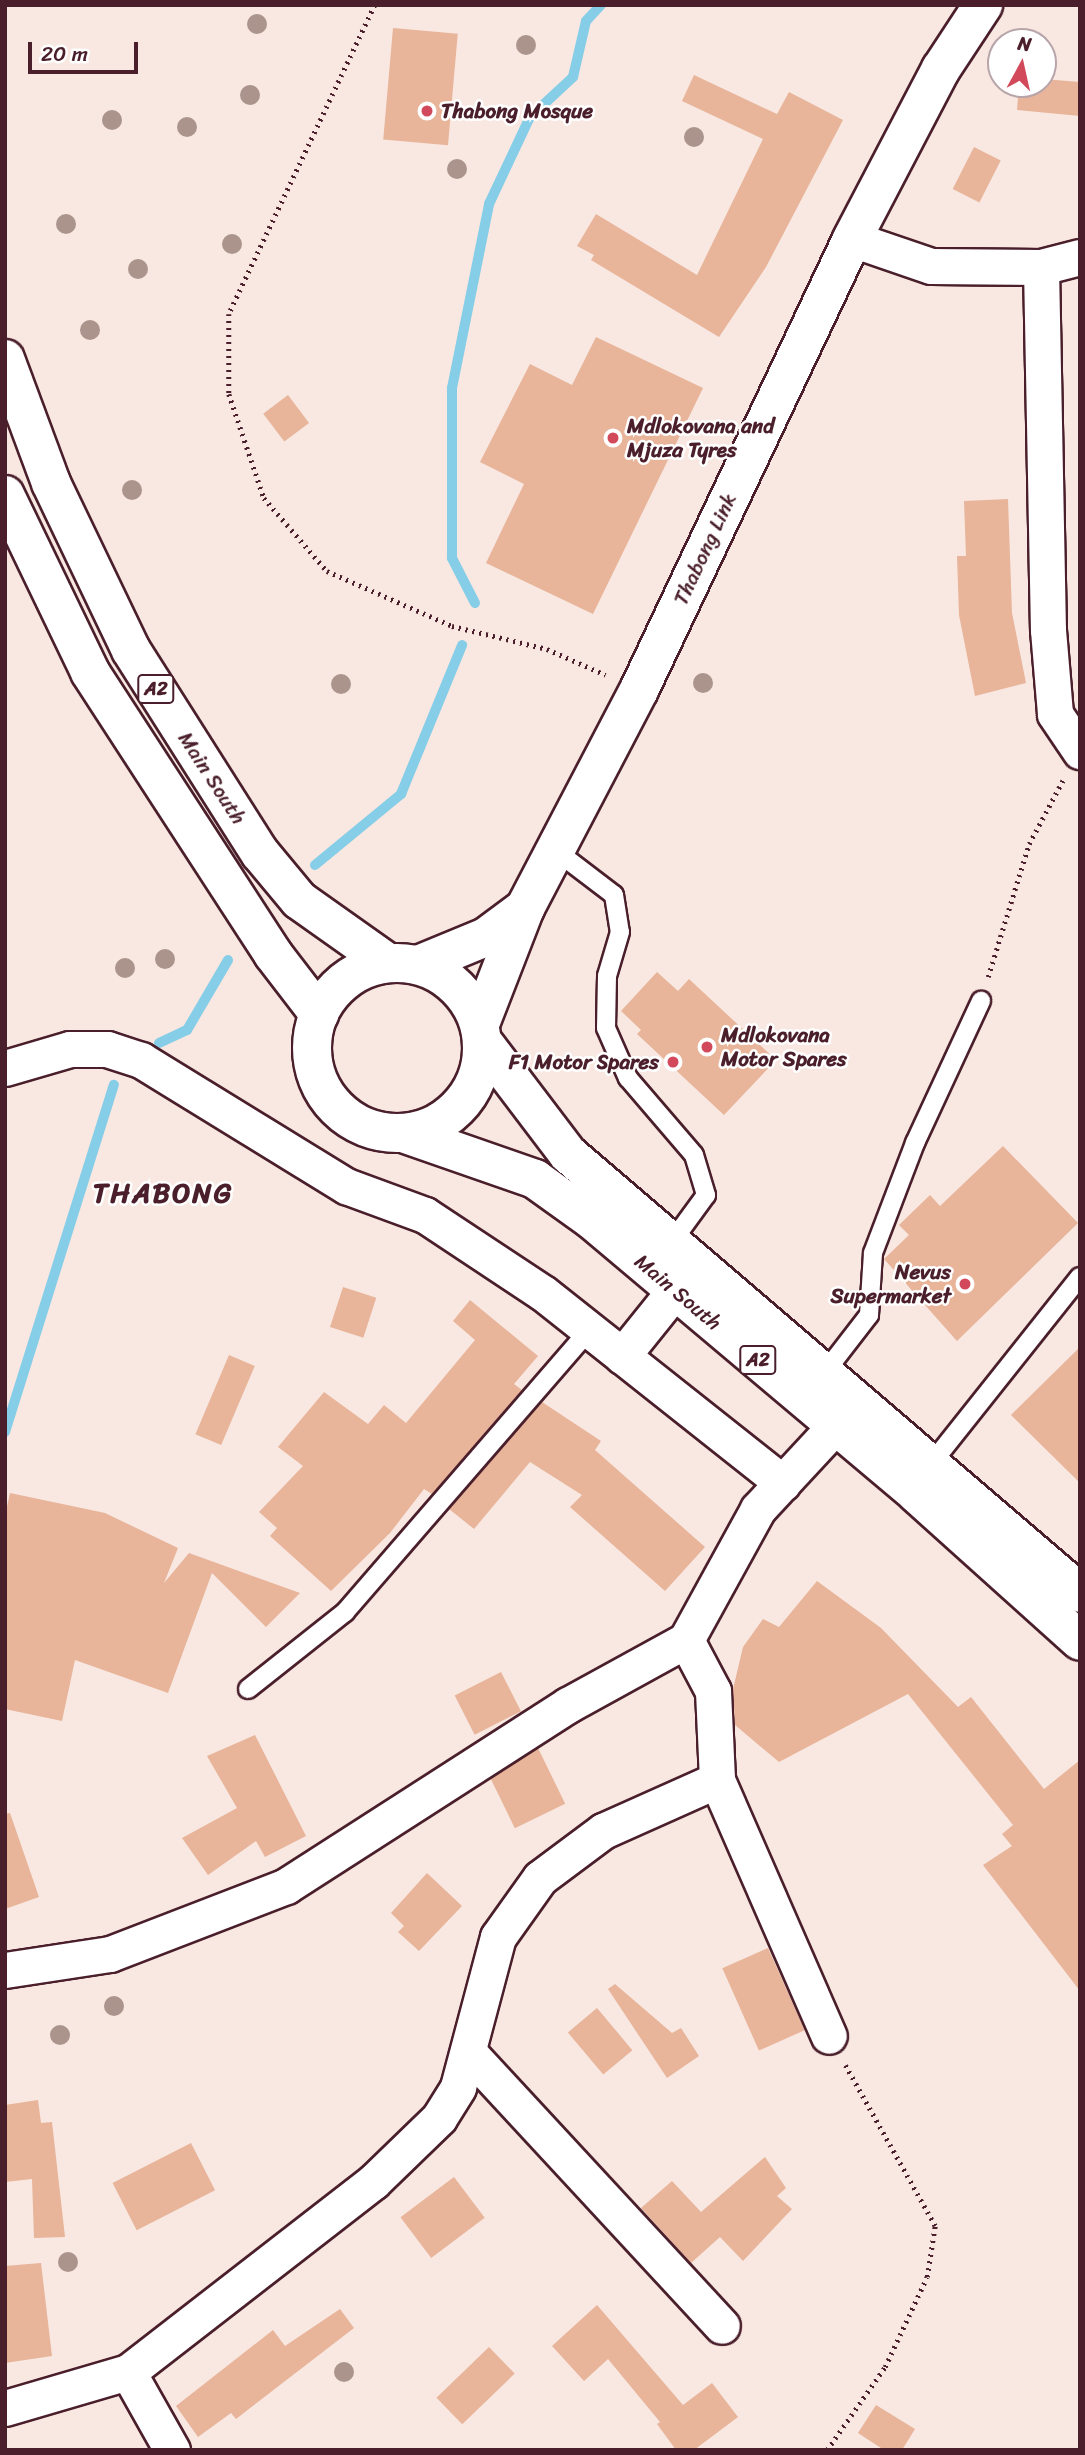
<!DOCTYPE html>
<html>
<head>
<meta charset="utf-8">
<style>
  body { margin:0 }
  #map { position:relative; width:1085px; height:2455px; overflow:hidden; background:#f8e8e1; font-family:Sriracha,sans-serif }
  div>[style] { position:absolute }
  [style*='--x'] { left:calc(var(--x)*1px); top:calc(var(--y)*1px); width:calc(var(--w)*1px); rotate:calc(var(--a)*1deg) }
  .stream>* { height:10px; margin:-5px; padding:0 5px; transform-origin:5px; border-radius:5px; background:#86cde7 }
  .building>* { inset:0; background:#e8b49a; transform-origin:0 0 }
  .path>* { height:4.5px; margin-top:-2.25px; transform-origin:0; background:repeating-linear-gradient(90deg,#4a1f2b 0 2px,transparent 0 7px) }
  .roads { filter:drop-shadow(2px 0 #4a1f2b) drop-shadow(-2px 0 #4a1f2b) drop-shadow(0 2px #4a1f2b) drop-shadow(0 -2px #4a1f2b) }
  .service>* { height:18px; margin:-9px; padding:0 9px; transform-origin:9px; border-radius:9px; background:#fff }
  .minor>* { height:35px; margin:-17.5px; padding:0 17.5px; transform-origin:17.5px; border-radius:17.5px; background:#fff }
  .secondary>* { height:38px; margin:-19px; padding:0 19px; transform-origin:19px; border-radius:19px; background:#fff }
  .primary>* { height:38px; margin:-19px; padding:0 19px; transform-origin:19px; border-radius:19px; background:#fff }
  .trunk>* { height:38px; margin:-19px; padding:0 19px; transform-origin:19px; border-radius:19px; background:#fff }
  .trunk>.ring { margin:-19px; padding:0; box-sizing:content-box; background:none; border:38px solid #fff; border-radius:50% }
  .trees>* { width:20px; height:20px; margin:-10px; border-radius:50%; background:#ab948c }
  .dots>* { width:19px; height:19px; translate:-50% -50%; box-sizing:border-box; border:4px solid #fff; border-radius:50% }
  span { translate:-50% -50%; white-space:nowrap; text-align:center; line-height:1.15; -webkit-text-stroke:5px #fff; paint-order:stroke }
  .shield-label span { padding:2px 5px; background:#fff; border:2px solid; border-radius:5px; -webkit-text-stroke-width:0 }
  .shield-label { font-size:19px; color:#4a1f2b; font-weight:700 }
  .poi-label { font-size:21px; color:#4a1f2b; font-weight:700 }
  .left { translate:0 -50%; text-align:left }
  .right { translate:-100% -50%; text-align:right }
  .street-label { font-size:21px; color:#4a1f2b }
  .district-label { font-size:28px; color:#4a1f2b; font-weight:700; letter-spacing:2px }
  .frame { position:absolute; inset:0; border:7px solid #4a1f2b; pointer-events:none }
  .north { position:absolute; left:987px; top:28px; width:70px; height:70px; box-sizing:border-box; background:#fff; border:2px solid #b7a5aa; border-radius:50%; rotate:8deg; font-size:19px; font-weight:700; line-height:28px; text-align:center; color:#4a1f2b }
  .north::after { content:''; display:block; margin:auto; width:24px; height:32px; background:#d1495b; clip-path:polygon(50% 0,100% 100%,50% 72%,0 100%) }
  .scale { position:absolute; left:28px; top:42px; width:110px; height:32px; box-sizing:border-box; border:4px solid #4a1f2b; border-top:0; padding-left:9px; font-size:21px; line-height:24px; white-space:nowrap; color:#4a1f2b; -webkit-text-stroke:5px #fff; paint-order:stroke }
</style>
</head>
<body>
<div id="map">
  <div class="stream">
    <i style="--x:475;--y:603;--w:51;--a:-117.1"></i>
    <i style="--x:452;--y:558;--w:170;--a:-90"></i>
    <i style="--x:452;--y:388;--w:188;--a:-78.6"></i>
    <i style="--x:489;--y:204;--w:96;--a:-64.8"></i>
    <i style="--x:530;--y:117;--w:59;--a:-42.9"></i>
    <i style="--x:573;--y:77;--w:57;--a:-76.9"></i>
    <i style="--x:586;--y:21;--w:22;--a:-47"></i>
    <i style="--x:315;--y:865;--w:112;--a:-39.5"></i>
    <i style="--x:401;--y:794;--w:161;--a:-67.7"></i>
    <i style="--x:159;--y:1043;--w:31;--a:-25"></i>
    <i style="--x:187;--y:1030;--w:81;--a:-59.6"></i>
    <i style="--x:5;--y:1432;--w:364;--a:-72.6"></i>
  </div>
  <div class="building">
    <i style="left:393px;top:28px;width:65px;height:112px;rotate:5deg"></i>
    <i style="clip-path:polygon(694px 75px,777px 114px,789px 92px,843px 120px,766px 267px,719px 337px,591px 260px,594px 255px,577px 246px,596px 214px,697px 275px,763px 139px,682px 101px)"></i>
    <i style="clip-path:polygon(1043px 79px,1080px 82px,1080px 116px,1017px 110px,1019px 84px,1043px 84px)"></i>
    <i style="left:974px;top:147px;width:30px;height:47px;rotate:27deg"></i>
    <i style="clip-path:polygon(596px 337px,703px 388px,593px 614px,486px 563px,524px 484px,480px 462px,530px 364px,572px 385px)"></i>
    <i style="left:288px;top:395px;width:35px;height:31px;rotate:53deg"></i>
    <i style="clip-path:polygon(1008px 499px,1012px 613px,1026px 683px,975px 696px,959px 615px,957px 556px,966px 556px,964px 501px)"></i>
    <i style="clip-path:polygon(657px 972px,678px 991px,689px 979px,776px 1060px,724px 1115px,637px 1034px,641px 1030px,621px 1011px)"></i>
    <i style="clip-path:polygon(1003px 1146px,1078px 1223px,957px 1341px,884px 1259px,909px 1235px,899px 1225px,930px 1195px,940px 1206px)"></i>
    <i style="left:343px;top:1287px;width:35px;height:42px;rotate:18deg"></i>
    <i style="clip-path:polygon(470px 1300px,538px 1356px,514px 1384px,522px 1390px,432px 1494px,424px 1489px,390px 1533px,331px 1591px,270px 1536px,277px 1528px,259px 1512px,303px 1466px,278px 1447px,324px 1392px,368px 1424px,384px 1405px,406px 1423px,475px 1340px,453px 1321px)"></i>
    <i style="clip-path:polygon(1080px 1347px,1080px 1483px,1011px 1415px)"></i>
    <i style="left:229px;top:1355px;width:28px;height:86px;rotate:23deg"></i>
    <i style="clip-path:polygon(542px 1402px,601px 1441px,595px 1450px,705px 1547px,665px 1591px,570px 1507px,582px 1495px,530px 1462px,474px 1529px,449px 1509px)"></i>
    <i style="clip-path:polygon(10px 1493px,105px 1513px,178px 1548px,164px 1583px,189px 1553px,300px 1593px,266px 1627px,212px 1573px,168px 1693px,75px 1660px,62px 1721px,5px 1709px,5px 1516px)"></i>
    <i style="clip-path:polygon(817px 1581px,881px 1628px,958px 1707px,971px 1697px,1044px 1789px,1080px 1760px,1080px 1991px,983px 1865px,1012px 1846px,1002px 1834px,1013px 1825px,908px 1694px,779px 1762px,735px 1725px,733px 1689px,743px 1647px,763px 1619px,779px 1627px)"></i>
    <i style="left:501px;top:1672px;width:44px;height:52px;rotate:63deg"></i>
    <i style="clip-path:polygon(255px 1735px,306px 1836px,265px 1857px,256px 1841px,208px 1875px,182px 1838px,237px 1808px,207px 1756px)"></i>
    <i style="left:538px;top:1748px;width:62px;height:56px;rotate:64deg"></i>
    <i style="clip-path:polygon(10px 1813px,39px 1897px,5px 1909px,5px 1814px)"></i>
    <i style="clip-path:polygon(427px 1873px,462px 1906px,419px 1951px,398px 1932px,404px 1926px,391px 1913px)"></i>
    <i style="left:768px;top:1948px;width:90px;height:50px;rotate:66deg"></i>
    <i style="clip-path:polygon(615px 1984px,672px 2033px,681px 2028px,699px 2056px,667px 2078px,608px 1989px)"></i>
    <i style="left:597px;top:2008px;width:55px;height:38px;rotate:50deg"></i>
    <i style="clip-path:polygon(38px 2100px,41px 2123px,52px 2122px,65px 2237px,34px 2238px,32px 2179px,5px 2182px,5px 2105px)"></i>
    <i style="left:191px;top:2143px;width:53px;height:88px;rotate:63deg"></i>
    <i style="clip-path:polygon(765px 2157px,786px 2188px,777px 2196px,792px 2209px,743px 2261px,720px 2237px,691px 2263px,641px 2208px,672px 2181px,701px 2212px)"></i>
    <i style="left:454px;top:2177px;width:51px;height:67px;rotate:53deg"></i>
    <i style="clip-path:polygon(41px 2263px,52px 2356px,5px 2363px,5px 2266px)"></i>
    <i style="clip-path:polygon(597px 2305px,683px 2405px,712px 2383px,738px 2417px,694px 2450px,676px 2450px,657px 2424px,660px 2422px,608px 2359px,584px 2381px,552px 2346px)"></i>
    <i style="clip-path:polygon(340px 2309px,354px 2328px,236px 2419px,231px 2413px,198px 2437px,176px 2406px,273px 2330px,285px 2346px)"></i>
    <i style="left:489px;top:2347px;width:37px;height:73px;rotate:46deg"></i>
    <i style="clip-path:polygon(876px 2405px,915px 2429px,902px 2450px,884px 2450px,858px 2433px)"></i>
  </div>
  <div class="path">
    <i style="--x:375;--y:5;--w:342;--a:115.3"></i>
    <i style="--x:229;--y:314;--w:80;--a:90"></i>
    <i style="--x:229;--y:394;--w:110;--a:71.4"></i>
    <i style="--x:264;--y:498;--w:96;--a:49.2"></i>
    <i style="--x:327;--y:571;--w:137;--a:23.7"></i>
    <i style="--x:452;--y:626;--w:98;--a:13.6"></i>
    <i style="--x:547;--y:649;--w:64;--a:23.8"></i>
    <i style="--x:988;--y:977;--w:139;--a:-72.9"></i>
    <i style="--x:1029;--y:844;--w:72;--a:-62"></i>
    <i style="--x:827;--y:2450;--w:101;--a:-55.1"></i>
    <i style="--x:885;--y:2367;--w:99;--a:-65"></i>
    <i style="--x:927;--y:2277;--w:52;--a:-81.1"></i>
    <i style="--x:935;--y:2226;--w:184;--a:-119.2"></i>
  </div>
  <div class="roads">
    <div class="service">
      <i style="--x:555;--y:850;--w:74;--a:37.3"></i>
      <i style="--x:614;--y:895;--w:37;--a:81"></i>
      <i style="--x:620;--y:932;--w:46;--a:106.5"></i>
      <i style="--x:607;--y:976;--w:52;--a:91.1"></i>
      <i style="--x:606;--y:1028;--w:55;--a:66.3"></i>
      <i style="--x:628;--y:1078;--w:101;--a:49.4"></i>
      <i style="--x:694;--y:1155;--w:42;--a:73.3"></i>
      <i style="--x:706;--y:1195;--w:59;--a:126.1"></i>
      <i style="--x:825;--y:1372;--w:72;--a:-52.3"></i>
      <i style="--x:869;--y:1315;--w:62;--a:-86.3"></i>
      <i style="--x:873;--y:1253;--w:118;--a:-69.1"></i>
      <i style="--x:915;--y:1143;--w:157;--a:-65.1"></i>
      <i style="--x:931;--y:1464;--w:239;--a:-51.5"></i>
      <i style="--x:248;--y:1689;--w:124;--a:-38.4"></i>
      <i style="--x:345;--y:1612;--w:373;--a:-49.1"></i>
    </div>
    <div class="minor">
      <i style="--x:852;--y:239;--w:83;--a:18.9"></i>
      <i style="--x:931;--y:266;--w:110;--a:0.5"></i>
      <i style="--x:1041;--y:267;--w:40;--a:-14.4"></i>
      <i style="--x:1041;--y:267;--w:363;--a:88.9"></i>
      <i style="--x:1048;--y:630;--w:84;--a:85.2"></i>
      <i style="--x:1055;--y:714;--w:45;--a:56"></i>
      <i style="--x:5;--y:1068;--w:68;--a:-16.3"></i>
      <i style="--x:70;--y:1049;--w:37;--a:0"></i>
      <i style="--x:107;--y:1049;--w:36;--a:18"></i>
      <i style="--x:141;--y:1060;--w:241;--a:31.6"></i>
      <i style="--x:346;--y:1186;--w:84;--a:20.2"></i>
      <i style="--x:425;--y:1215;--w:141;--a:33.5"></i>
      <i style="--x:543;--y:1293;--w:306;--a:38.4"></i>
      <i style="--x:622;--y:1356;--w:85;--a:-51.2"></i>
      <i style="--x:686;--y:1640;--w:58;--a:62.1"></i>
      <i style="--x:713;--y:1691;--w:89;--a:87.4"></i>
      <i style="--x:717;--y:1780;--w:279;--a:66.4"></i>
      <i style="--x:5;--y:1970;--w:106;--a:-8.7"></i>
      <i style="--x:110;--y:1954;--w:189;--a:-21.1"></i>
      <i style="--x:286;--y:1886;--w:335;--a:-32.7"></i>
      <i style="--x:568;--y:1705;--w:135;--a:-28.8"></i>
      <i style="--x:686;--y:1640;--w:149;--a:-61.2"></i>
      <i style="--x:758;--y:1509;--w:113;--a:-47.1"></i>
      <i style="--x:471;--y:2055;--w:369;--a:47.2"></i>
      <i style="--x:128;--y:2372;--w:90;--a:60.6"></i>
      <i style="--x:5;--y:2408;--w:128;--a:-16.3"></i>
      <i style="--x:128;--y:2372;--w:310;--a:-37.8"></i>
      <i style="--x:373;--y:2182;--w:92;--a:-44.1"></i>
      <i style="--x:439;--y:2118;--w:36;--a:-58"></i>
      <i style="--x:458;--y:2087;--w:155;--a:-75.1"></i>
      <i style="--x:498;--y:1937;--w:72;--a:-54.6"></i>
      <i style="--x:540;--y:1878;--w:79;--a:-36.7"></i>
      <i style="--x:603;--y:1831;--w:125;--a:-24.1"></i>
    </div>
    <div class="secondary">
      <i style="--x:418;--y:965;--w:74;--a:-22.4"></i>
      <i style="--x:486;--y:937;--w:49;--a:-36.6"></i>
      <i style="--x:480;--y:1024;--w:124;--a:-68.8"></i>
      <i style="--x:525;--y:908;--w:246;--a:-62.4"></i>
      <i style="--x:639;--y:690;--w:499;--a:-64.7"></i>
      <i style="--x:852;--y:239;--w:192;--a:-62.4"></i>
      <i style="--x:941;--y:69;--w:77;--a:-56.7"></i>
    </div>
    <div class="primary">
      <i style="--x:483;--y:1042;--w:141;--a:52.8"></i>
      <i style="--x:568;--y:1154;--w:674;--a:40.61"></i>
      <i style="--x:403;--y:1133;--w:140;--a:19.2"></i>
      <i style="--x:535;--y:1179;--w:70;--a:35.7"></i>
      <i style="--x:592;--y:1220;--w:425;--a:40.1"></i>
      <i style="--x:917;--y:1494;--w:219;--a:42"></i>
    </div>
    <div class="trunk">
      <i style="--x:5;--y:359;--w:132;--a:69.6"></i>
      <i style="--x:51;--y:483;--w:185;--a:64.4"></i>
      <i style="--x:131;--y:650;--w:241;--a:57.6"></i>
      <i style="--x:260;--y:853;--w:61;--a:50.3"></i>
      <i style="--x:299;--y:900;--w:109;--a:35.3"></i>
      <i style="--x:5;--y:495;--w:196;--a:64.3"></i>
      <i style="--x:90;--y:672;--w:336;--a:57"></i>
      <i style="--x:273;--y:954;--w:76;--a:52.5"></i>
      <i class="ring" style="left:312px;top:963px;width:132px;height:132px"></i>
    </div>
  </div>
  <div class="trees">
    <i style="left:257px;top:24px"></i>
    <i style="left:526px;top:45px"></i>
    <i style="left:250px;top:95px"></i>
    <i style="left:112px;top:120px"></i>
    <i style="left:187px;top:127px"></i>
    <i style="left:694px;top:137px"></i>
    <i style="left:457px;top:169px"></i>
    <i style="left:66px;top:224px"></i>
    <i style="left:232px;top:244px"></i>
    <i style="left:138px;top:269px"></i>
    <i style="left:90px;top:330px"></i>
    <i style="left:132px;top:490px"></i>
    <i style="left:703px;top:683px"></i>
    <i style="left:341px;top:684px"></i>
    <i style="left:165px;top:959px"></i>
    <i style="left:125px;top:968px"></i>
    <i style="left:114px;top:2006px"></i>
    <i style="left:60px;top:2035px"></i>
    <i style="left:68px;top:2262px"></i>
    <i style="left:344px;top:2372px"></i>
  </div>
  <div class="dots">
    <i style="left:427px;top:111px;background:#d1495b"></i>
    <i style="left:613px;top:438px;background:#d1495b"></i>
    <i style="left:707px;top:1047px;background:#d1495b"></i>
    <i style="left:673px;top:1062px;background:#d1495b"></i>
    <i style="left:965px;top:1284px;background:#d1495b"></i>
  </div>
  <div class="shield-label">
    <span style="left:156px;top:689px">A2</span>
    <span style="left:758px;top:1360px">A2</span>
  </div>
  <div class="poi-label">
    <span class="left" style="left:441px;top:111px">Thabong Mosque</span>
    <span class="left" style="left:627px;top:438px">Mdlokovana and<br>Mjuza Tyres</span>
    <span class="left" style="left:721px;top:1047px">Mdlokovana<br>Motor Spares</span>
    <span class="right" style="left:659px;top:1062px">F1 Motor Spares</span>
    <span class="right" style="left:951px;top:1284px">Nevus<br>Supermarket</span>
  </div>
  <div class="street-label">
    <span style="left:705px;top:549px;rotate:-65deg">Thabong Link</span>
    <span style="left:212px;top:778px;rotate:57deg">Main South</span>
    <span style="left:678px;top:1292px;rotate:40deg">Main South</span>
  </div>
  <div class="district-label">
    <span style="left:163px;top:1193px">THABONG</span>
  </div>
  <div class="frame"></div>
  <div class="north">N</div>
  <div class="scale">20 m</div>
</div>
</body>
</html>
